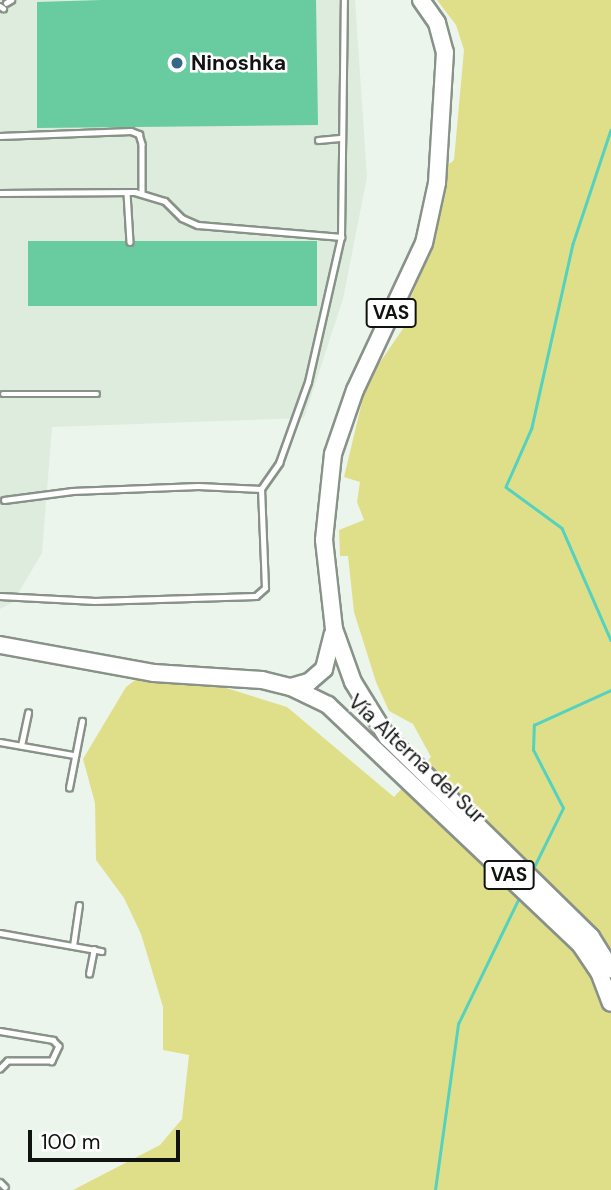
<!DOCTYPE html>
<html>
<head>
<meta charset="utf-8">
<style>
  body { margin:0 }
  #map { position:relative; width:611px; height:1190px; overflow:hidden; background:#ecf5eb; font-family:"DM Sans",sans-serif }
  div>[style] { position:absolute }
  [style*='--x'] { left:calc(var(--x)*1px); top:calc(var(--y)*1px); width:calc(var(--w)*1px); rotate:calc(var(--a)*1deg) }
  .built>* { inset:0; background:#ddecdd }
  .green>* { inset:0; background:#dfdf8a }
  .stream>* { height:2.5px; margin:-1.25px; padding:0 1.25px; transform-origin:1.25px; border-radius:1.25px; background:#55d2bf }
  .building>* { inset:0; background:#68cca0; transform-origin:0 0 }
  .roads { filter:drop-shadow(2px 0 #899289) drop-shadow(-2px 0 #899289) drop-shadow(0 2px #899289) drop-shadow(0 -2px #899289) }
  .lane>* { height:4.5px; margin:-2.25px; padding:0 2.25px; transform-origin:2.25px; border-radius:2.25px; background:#fff }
  .highway>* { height:16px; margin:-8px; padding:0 8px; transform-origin:8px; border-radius:8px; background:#fff }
  .dots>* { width:19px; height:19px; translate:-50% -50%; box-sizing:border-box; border:4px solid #fff; border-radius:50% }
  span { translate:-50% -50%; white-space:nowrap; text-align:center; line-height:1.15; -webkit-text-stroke:5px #fff; paint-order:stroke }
  .shield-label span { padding:2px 5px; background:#fff; border:2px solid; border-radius:5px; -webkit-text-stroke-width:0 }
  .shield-label { font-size:19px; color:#101310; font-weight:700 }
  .poi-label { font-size:21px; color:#101310; font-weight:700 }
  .left { translate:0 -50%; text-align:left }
  .street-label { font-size:21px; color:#101310 }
  .scale { position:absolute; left:28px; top:1130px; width:152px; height:32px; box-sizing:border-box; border:4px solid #101310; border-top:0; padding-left:9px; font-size:21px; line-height:24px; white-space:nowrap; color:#101310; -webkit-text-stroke:5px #fff; paint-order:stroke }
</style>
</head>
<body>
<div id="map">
  <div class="built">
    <i style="clip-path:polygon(0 0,355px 0,367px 177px,343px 299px,304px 418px,52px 427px,42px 553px,13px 602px,0 609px)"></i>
  </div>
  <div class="green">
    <i style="clip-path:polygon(437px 0,611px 0,611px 1190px,73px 1190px,160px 1145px,182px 1119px,189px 1055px,163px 1050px,163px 1007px,141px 934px,124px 898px,96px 860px,95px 803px,83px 759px,126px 687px,142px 675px,210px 683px,287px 707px,394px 797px,431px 757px,413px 724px,389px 711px,376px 682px,354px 612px,348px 556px,340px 556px,339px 530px,364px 520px,357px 502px,360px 482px,344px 477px,367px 381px,411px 317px,409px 302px,436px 237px,448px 165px,454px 160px,464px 50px,456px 25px)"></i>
  </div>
  <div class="stream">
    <i style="--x:611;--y:130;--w:120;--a:108.4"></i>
    <i style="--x:573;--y:244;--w:189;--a:102.6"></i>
    <i style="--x:532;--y:428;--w:64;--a:113.8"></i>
    <i style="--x:506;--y:487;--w:69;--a:36.2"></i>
    <i style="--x:562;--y:528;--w:122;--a:66.4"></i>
    <i style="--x:532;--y:871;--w:70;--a:-63.8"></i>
    <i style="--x:563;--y:808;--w:65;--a:-117.3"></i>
    <i style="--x:533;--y:750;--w:25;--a:-88"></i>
    <i style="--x:534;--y:725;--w:85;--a:-24.4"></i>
    <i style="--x:435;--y:1190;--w:168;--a:-82.1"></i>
    <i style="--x:458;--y:1024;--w:142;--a:-64.2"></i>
  </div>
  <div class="building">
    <i style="clip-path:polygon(102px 0,316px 0,318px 125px,37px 128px,37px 2px)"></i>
    <i style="left:317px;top:241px;width:65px;height:289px;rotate:90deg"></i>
  </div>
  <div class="roads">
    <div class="lane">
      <i style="--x:6;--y:3;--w:6;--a:-31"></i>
      <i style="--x:0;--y:6;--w:4;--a:34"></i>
      <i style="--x:0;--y:136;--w:131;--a:-2.2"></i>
      <i style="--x:131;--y:131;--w:9;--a:21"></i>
      <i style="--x:139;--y:134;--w:10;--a:73"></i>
      <i style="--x:142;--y:144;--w:50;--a:90"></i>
      <i style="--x:318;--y:140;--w:22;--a:-5"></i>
      <i style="--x:0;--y:193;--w:135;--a:-0.4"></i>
      <i style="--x:135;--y:192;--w:31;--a:17"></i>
      <i style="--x:165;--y:201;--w:24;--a:45"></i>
      <i style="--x:182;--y:218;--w:17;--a:24"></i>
      <i style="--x:198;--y:225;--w:144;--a:4.8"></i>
      <i style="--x:127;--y:193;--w:49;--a:86.5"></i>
      <i style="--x:3;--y:394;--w:94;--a:0"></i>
      <i style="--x:4;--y:500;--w:69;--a:-7.5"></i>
      <i style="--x:72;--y:491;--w:126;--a:-2.3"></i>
      <i style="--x:198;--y:486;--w:63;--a:2.7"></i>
      <i style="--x:0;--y:596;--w:95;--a:3"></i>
      <i style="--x:95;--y:601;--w:161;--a:-1.8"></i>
      <i style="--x:256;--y:596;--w:12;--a:-42"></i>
      <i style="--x:265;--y:588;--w:99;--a:-92.3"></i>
      <i style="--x:261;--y:489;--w:32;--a:-55"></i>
      <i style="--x:279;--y:463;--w:86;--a:-70.3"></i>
      <i style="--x:308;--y:382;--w:149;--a:-77.2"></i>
      <i style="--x:341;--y:237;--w:237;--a:-89.3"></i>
      <i style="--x:0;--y:742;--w:75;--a:10"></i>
      <i style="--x:21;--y:746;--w:34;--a:-78"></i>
      <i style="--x:69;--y:788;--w:68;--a:-79"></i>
      <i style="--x:0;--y:933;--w:103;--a:10.1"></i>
      <i style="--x:73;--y:946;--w:41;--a:-81.7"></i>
      <i style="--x:89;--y:974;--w:25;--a:-79"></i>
      <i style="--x:0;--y:1031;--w:54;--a:9.6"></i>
      <i style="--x:53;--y:1040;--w:8;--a:45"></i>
      <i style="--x:59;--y:1046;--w:17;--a:115"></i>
      <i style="--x:52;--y:1061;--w:44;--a:180"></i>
      <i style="--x:8;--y:1061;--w:11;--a:135"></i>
      <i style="--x:0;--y:1182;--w:7;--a:45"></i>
    </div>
    <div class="highway">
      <i style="--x:421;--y:0;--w:28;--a:55"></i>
      <i style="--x:437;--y:23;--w:30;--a:75"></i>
      <i style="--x:445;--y:52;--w:131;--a:93.5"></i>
      <i style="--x:437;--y:183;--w:61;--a:102.2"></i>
      <i style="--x:424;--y:243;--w:162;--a:115.1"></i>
      <i style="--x:355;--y:390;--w:68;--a:109"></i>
      <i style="--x:333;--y:454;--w:86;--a:96"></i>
      <i style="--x:324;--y:540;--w:90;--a:83.6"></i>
      <i style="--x:334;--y:629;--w:56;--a:70.3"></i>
      <i style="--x:353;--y:682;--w:65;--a:58.3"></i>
      <i style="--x:387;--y:737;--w:286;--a:44.4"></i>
      <i style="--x:591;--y:937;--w:38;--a:58"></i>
      <i style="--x:0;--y:645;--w:157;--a:10.3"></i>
      <i style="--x:154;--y:673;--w:108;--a:3.7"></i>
      <i style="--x:262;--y:680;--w:30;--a:14"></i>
      <i style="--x:291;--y:687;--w:41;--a:25.9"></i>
      <i style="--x:328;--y:705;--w:347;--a:43.5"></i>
      <i style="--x:580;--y:944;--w:34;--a:56"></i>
      <i style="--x:599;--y:972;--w:33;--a:69"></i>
      <i style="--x:291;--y:687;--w:19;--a:-16"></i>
      <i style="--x:309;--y:682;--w:20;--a:-41"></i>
      <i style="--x:324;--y:669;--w:36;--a:-76"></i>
    </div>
  </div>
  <div class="dots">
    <i style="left:177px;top:63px;background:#356885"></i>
  </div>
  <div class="shield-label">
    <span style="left:391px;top:313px">VAS</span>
    <span style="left:509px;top:875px">VAS</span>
  </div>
  <div class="poi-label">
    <span class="left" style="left:191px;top:63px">Ninoshka</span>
  </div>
  <div class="street-label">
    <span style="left:417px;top:759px;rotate:43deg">Vía Alterna del Sur</span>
  </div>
  <div class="scale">100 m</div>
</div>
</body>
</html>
